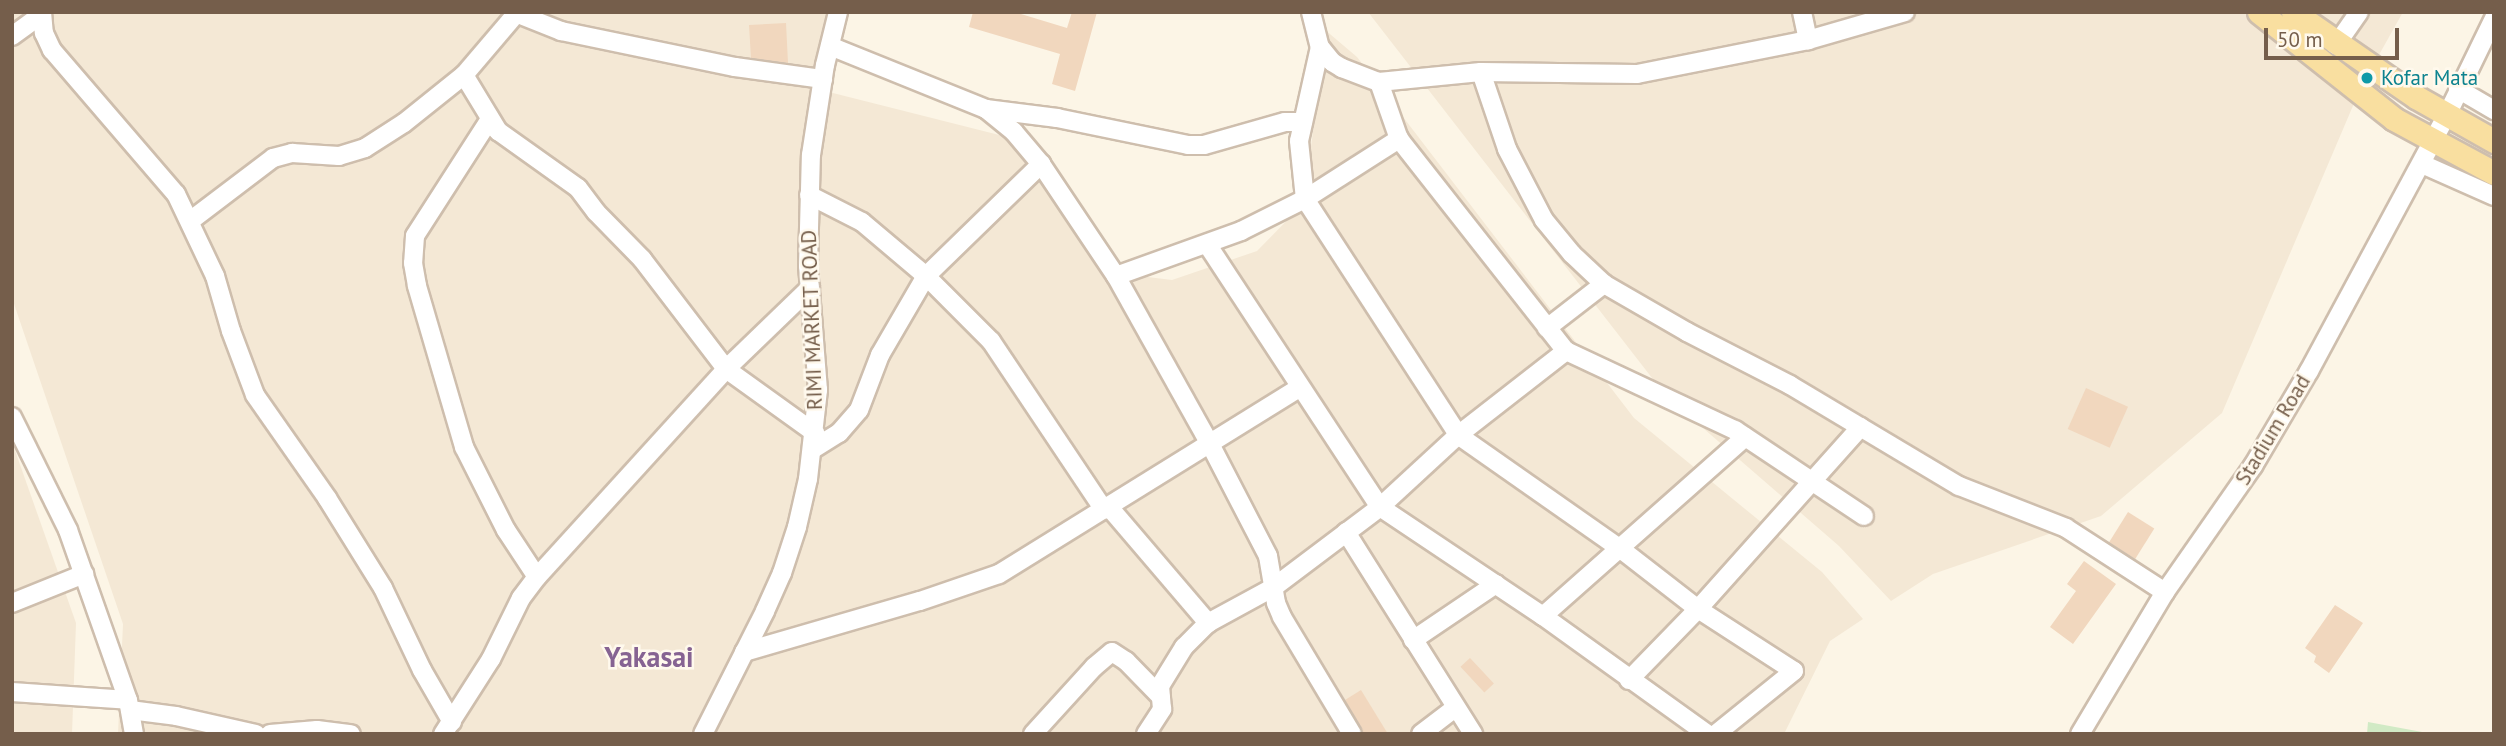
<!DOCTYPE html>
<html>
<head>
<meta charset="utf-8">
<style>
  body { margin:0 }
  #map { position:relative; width:2506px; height:746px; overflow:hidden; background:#fcf5e6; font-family:"PT Sans",sans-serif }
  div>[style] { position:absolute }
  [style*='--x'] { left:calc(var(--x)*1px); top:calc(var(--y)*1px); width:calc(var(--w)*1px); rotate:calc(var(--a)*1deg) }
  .residential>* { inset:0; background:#f4e8d5 }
  .green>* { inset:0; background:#d1eac5 }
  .building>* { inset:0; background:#f1d7be; transform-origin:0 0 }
  .roads { filter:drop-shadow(2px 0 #cebead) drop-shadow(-2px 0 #cebead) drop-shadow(0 2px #cebead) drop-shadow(0 -2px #cebead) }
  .minor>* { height:18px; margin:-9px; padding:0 9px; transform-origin:9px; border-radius:9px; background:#fff }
  .major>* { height:23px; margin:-11.5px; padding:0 11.5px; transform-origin:11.5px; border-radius:11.5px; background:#f9dfa0 }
  .dots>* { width:19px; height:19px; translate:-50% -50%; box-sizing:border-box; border:4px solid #fff9ed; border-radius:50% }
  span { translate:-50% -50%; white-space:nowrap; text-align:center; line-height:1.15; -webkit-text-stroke:5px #fff9ed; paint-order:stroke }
  .culture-label { font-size:21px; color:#0d838f }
  .left { translate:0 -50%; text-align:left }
  .street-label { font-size:21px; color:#755e4b }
  .district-label { font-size:28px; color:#866392; font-weight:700 }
  .frame { position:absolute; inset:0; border:14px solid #755e4b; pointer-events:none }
  .scale { position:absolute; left:2264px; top:28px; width:135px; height:32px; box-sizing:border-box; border:4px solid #755e4b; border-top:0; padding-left:9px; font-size:21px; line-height:24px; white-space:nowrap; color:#755e4b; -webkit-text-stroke:5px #fff9ed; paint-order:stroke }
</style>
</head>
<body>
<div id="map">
  <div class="residential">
    <i style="clip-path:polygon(12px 12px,841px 12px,825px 91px,1031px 143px,1107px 272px,1172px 280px,1257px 251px,1303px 204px,1321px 74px,1300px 12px,1304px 12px,1357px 57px,1634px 418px,1822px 572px,1863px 619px,1830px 641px,1784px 734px,118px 734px,123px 624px,12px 298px)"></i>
    <i style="clip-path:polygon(1368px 12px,2403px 12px,2361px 87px,2222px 413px,2101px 516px,1933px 574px,1891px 601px,1839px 546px,1666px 396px)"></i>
    <i style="clip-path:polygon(12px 442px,76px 623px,72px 734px,12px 734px)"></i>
  </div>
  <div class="green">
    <i style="clip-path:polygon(2368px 722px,2433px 734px,2367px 734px)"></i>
  </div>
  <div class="building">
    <i style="clip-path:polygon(973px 12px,1014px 12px,1067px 28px,1072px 12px,1097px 12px,1075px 91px,1052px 84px,1060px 54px,969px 27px)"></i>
    <i style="clip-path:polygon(786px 23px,788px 63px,751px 58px,749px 25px)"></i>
    <i style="left:2086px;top:388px;width:46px;height:45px;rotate:24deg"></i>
    <i style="left:2128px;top:512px;width:31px;height:36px;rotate:32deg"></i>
    <i style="clip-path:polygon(2084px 561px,2116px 584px,2073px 644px,2050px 627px,2076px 591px,2067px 584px)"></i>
    <i style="clip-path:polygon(2335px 605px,2363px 623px,2329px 673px,2314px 662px,2316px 656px,2305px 648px)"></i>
    <i style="left:1470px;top:658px;width:35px;height:13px;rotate:47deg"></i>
    <i style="clip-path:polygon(1361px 690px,1388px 734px,1363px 734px,1345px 700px)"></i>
  </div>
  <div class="roads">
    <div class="minor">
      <i style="--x:42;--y:12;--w:21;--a:85"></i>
      <i style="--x:44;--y:33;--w:19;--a:65"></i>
      <i style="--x:52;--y:50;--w:190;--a:49.3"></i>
      <i style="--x:176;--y:194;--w:91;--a:64.6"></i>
      <i style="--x:215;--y:276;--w:57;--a:73.8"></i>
      <i style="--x:231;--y:331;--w:68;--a:69.4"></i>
      <i style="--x:255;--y:395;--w:126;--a:55"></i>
      <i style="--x:327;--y:498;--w:106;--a:58.1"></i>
      <i style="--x:383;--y:588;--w:91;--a:64.6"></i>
      <i style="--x:422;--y:670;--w:60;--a:60"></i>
      <i style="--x:513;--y:12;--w:52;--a:21.6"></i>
      <i style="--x:561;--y:31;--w:178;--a:11.7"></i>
      <i style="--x:735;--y:67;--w:89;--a:7.8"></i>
      <i style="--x:1311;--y:12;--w:36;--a:76"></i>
      <i style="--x:1320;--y:47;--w:96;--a:102.6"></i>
      <i style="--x:1299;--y:141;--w:58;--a:84.1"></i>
      <i style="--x:1305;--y:199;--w:281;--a:57"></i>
      <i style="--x:1458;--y:435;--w:195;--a:35"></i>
      <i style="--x:1618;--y:547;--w:101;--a:37.8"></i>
      <i style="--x:1698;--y:609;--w:114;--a:32.9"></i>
      <i style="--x:1794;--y:671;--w:100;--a:141.1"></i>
      <i style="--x:1802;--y:12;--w:29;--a:78"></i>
      <i style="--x:12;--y:36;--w:34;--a:-36"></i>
      <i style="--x:2336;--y:45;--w:40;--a:-55.1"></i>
      <i style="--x:830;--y:46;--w:168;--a:22"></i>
      <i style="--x:986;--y:109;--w:36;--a:39"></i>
      <i style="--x:1014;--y:132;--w:42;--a:49.8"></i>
      <i style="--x:1041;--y:164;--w:135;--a:56.2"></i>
      <i style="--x:1116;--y:276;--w:193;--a:60.8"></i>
      <i style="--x:1210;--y:444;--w:126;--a:62.6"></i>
      <i style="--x:1268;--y:556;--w:48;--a:80.3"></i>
      <i style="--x:1276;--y:603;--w:15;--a:67"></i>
      <i style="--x:1282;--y:617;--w:136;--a:59.1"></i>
      <i style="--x:1320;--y:47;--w:19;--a:51"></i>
      <i style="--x:1332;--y:62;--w:12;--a:31"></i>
      <i style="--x:1342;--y:68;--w:40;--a:21"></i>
      <i style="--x:1379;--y:82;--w:102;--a:-5.6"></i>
      <i style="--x:1481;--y:72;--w:156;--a:0.7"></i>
      <i style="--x:1637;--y:74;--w:174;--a:-11.2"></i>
      <i style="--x:1808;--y:40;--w:101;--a:-16.1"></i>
      <i style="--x:1481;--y:72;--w:81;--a:71.3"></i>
      <i style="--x:1507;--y:149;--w:80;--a:62.5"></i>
      <i style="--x:1544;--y:220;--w:44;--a:50.5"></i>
      <i style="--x:1572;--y:254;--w:44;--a:43.2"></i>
      <i style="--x:1604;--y:284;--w:96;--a:30"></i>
      <i style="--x:1687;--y:332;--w:116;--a:27.2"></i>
      <i style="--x:1790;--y:385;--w:197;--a:30.9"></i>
      <i style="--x:1959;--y:486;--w:115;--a:21.4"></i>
      <i style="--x:2066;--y:528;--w:118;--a:32.9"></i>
      <i style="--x:464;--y:75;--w:66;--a:58.7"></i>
      <i style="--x:498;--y:131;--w:98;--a:35.5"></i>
      <i style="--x:578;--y:188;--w:30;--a:53"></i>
      <i style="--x:596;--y:212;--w:66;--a:45.6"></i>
      <i style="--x:642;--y:259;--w:138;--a:52.6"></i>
      <i style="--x:726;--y:369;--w:110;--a:35.7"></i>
      <i style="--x:1379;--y:82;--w:60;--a:70.7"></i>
      <i style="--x:1399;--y:139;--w:270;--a:51.8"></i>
      <i style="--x:1566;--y:351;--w:187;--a:25.1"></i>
      <i style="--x:1735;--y:430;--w:155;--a:33.7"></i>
      <i style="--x:2458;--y:89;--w:42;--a:30.3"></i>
      <i style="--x:986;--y:109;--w:72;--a:7.2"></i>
      <i style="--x:1057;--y:118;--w:134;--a:11.6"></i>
      <i style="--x:1188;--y:145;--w:16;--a:0"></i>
      <i style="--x:1204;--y:145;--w:84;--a:-15.9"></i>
      <i style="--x:1285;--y:122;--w:18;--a:0"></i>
      <i style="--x:490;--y:119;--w:139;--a:122.7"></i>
      <i style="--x:415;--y:236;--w:27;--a:94"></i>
      <i style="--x:413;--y:263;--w:23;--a:80"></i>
      <i style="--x:417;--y:286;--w:168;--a:73.7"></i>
      <i style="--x:464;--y:447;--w:93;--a:63.2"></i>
      <i style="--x:506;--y:530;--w:56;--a:56.6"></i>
      <i style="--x:2422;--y:164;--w:79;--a:24"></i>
      <i style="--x:809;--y:195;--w:59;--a:27"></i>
      <i style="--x:862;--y:222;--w:84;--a:40.2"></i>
      <i style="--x:926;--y:276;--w:92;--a:45"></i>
      <i style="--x:991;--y:341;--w:203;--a:56.2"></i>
      <i style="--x:190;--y:221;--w:104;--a:-37.2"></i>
      <i style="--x:273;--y:158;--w:20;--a:-15"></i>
      <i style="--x:292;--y:153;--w:47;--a:3.7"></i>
      <i style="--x:339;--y:156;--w:27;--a:-17"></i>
      <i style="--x:365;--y:148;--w:46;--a:-32.7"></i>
      <i style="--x:404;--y:123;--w:77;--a:-38.7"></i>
      <i style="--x:464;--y:75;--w:80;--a:-49.6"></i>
      <i style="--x:1207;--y:244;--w:315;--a:56.7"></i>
      <i style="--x:1380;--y:507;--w:196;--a:33.8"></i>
      <i style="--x:1543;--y:616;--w:202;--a:35.7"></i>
      <i style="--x:1116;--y:276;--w:133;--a:-19.8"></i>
      <i style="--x:1241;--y:231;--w:72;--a:-26.6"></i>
      <i style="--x:1305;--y:199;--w:112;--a:-32.6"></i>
      <i style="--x:1547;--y:328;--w:72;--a:-37.7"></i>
      <i style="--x:12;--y:417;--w:126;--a:63.6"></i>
      <i style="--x:68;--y:530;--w:180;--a:70.6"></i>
      <i style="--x:128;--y:700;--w:35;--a:80"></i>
      <i style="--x:813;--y:449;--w:31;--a:-32"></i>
      <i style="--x:839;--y:433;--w:30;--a:-49"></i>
      <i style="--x:859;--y:410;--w:59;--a:-69.1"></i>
      <i style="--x:880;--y:355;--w:91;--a:-59.8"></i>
      <i style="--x:926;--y:276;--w:161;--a:-44.2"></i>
      <i style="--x:1109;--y:507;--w:153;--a:49.5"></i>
      <i style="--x:1346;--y:532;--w:239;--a:57.8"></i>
      <i style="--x:12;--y:603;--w:78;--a:-21.9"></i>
      <i style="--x:1543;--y:616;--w:270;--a:-41.5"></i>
      <i style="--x:1413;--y:640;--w:100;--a:-34"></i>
      <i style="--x:744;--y:652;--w:183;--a:-16.2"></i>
      <i style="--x:920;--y:601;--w:83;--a:-18.9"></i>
      <i style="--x:999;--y:574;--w:353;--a:-31.8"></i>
      <i style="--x:1629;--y:680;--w:99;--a:-45.8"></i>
      <i style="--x:1698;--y:609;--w:244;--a:-48.2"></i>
      <i style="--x:12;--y:692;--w:116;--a:3.9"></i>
      <i style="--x:130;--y:710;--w:46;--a:7.4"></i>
      <i style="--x:176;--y:716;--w:82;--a:12.7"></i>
      <i style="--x:270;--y:734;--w:47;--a:-4.9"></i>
      <i style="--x:317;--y:730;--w:34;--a:7"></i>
      <i style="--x:443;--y:734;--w:89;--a:-57.4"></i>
      <i style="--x:491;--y:659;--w:68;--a:-63.8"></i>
      <i style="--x:521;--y:598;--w:26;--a:-53"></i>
      <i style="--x:537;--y:577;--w:281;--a:-47.7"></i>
      <i style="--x:726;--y:369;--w:117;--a:-44"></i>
      <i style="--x:703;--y:734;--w:138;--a:-63.2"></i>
      <i style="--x:765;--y:611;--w:42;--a:-65.9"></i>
      <i style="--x:782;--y:573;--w:48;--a:-71.9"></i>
      <i style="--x:797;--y:527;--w:49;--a:-77.1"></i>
      <i style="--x:808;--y:479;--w:90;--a:-83.6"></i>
      <i style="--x:818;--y:390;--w:124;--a:-94.6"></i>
      <i style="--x:808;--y:266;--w:111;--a:-88.5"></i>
      <i style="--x:811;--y:155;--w:91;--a:-81.2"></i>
      <i style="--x:825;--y:65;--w:55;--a:-76.2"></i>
      <i style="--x:1033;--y:734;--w:91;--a:-47.7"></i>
      <i style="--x:1094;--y:667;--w:23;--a:-40"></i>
      <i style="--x:1112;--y:652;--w:17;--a:33"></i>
      <i style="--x:1126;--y:661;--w:50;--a:45.8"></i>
      <i style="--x:1146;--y:734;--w:30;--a:-57"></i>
      <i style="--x:1162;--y:709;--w:23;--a:-95"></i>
      <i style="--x:1160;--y:686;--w:46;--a:-58.4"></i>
      <i style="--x:1184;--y:647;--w:34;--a:-45"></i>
      <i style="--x:1208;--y:623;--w:75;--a:-28.6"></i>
      <i style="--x:1274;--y:587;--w:133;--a:-37"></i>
      <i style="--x:1380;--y:507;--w:106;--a:-42.7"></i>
      <i style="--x:1458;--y:435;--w:137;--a:-37.9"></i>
      <i style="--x:1421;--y:734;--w:43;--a:-37.4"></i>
      <i style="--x:2080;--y:734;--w:165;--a:-59.1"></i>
      <i style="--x:2165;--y:592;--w:154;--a:-55.1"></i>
      <i style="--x:2253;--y:466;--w:110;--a:-59.5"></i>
      <i style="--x:2309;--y:371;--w:291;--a:-61.7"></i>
      <i style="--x:2447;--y:115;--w:108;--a:-64.1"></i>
    </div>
    <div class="major">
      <i style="--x:2259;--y:12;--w:172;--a:38.4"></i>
      <i style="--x:2394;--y:119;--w:114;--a:28.4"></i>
      <i style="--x:2293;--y:12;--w:150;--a:34.6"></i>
      <i style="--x:2416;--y:97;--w:90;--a:29.4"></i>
    </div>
  </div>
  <div class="dots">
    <i style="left:2367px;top:78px;background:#0f9aa8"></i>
  </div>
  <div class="culture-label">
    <span class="left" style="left:2381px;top:78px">Kofar Mata</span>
  </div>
  <div class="street-label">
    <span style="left:812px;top:320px;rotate:-92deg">RIMI MARKET ROAD</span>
    <span style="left:2273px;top:430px;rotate:-59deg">Stadium Road</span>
  </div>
  <div class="district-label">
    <span style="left:649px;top:657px">Yakasai</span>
  </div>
  <div class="frame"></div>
  <div class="scale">50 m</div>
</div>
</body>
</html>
